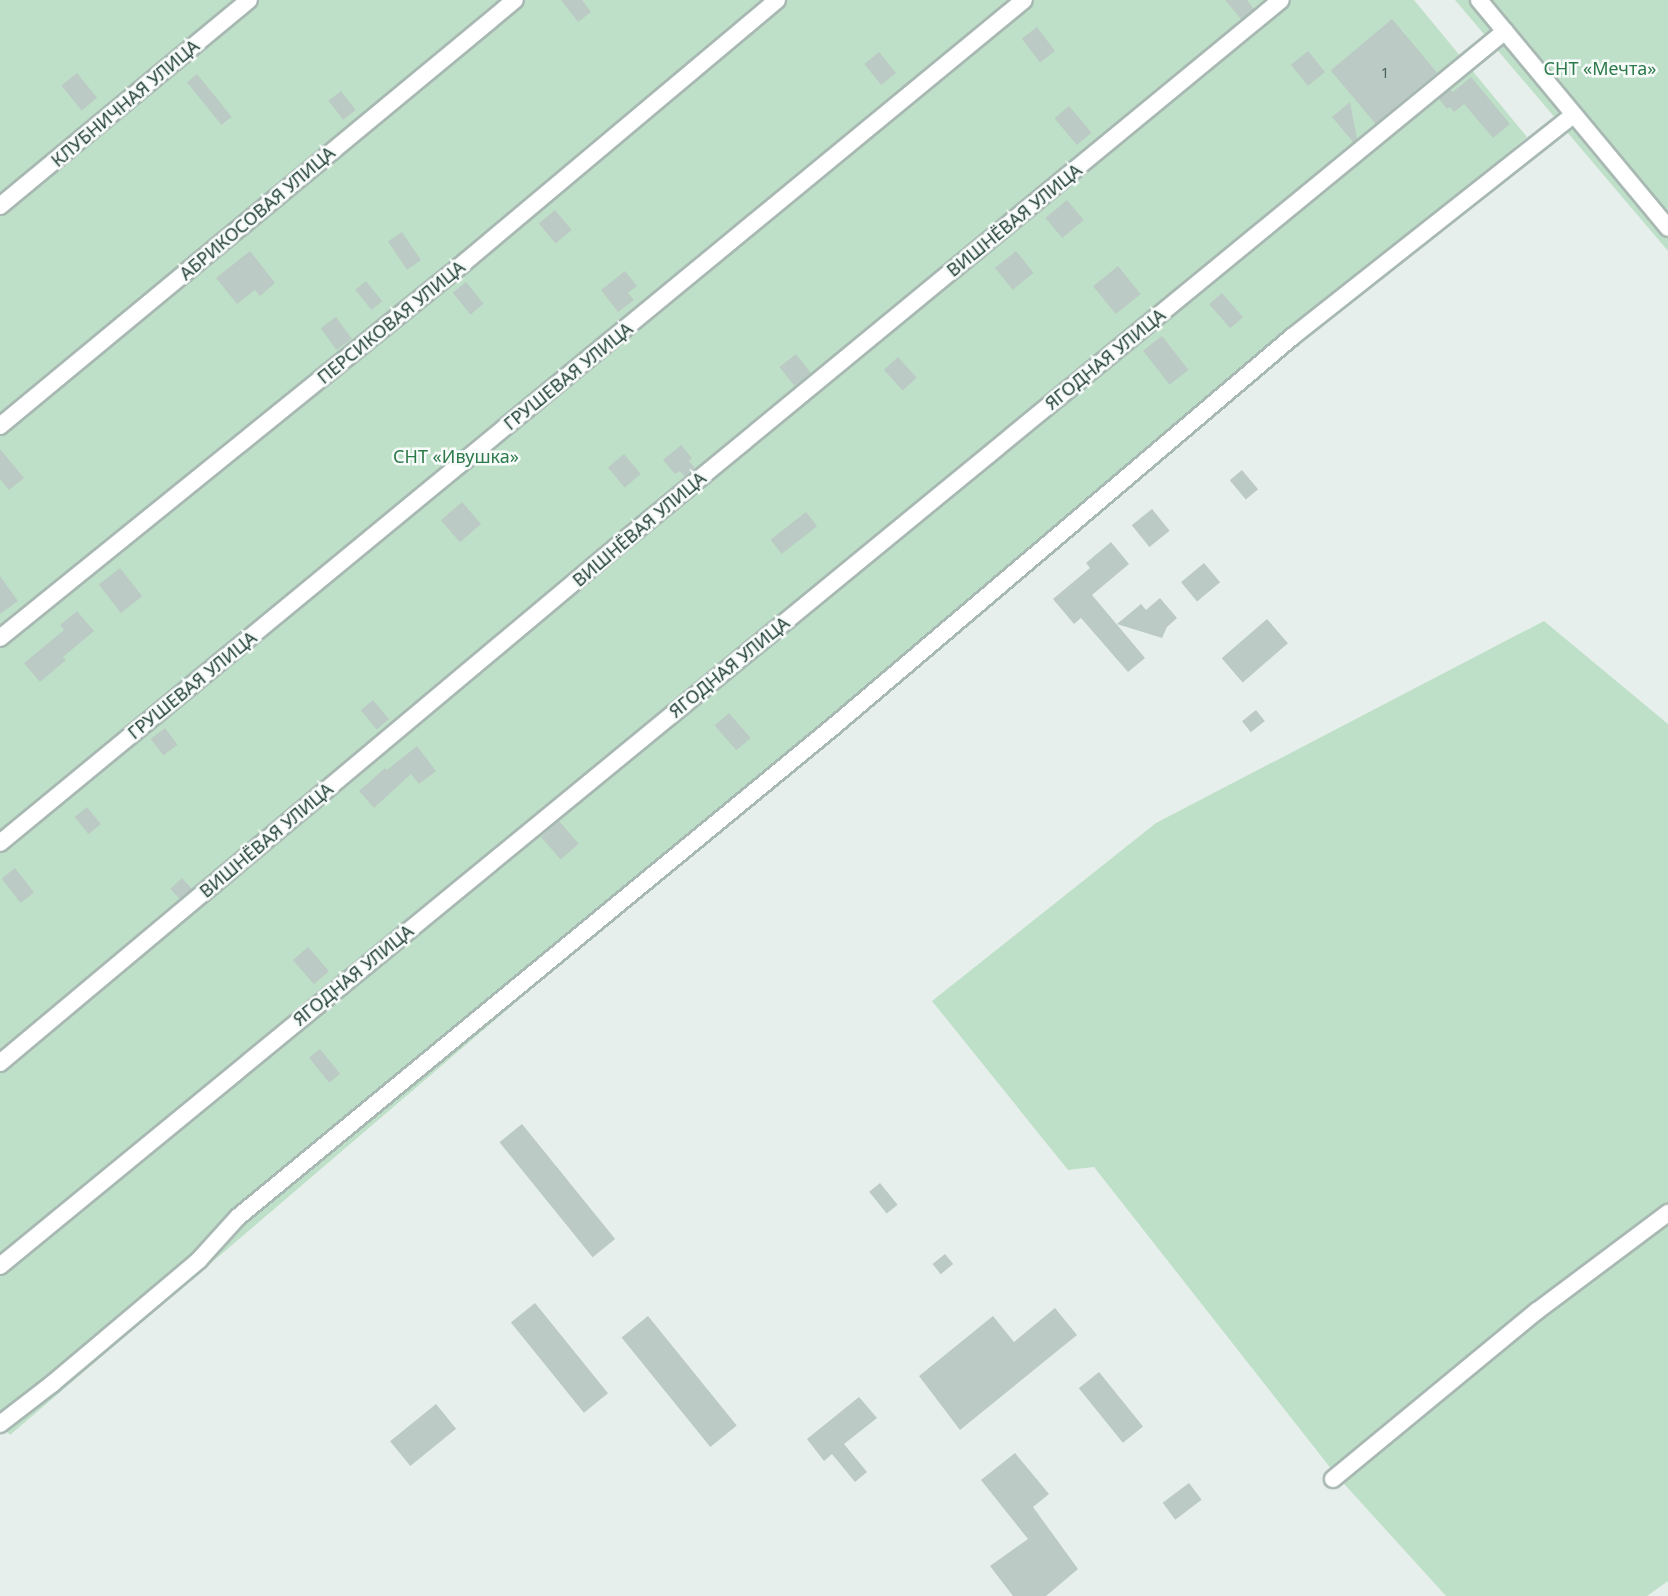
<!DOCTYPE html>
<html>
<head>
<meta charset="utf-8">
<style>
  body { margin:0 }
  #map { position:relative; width:1668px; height:1596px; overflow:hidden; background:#e6efeb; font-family:"Noto Sans",sans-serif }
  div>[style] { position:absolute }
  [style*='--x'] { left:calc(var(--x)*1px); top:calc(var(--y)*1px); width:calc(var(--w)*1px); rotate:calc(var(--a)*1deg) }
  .green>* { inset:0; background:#bfe0c8 }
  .building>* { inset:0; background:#bbcac4; transform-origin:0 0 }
  .roads { filter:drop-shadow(2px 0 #a8b8b2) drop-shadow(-2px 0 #a8b8b2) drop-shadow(0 2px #a8b8b2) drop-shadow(0 -2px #a8b8b2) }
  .minor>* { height:16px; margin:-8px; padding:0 8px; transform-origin:8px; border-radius:8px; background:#fff }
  span { translate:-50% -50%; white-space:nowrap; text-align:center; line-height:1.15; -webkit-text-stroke:5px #f7fbf9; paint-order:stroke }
  .number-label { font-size:15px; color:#4a645c }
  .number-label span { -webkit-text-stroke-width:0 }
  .park-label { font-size:18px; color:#2d7a4b }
  .street-label { font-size:18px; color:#24423a }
</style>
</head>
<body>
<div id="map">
  <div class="green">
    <i style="clip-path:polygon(0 0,1414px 0,1527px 137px,10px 1435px,0 1422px)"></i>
    <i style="clip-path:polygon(1455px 0,1668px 0,1668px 251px)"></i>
    <i style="clip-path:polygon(1544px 621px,1668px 724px,1668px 1581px,1647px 1596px,1446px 1596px,1336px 1475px,1094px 1167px,1068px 1170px,932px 1001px,1156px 823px)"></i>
  </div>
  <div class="building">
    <i style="clip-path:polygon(561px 0,582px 0,591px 12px,578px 22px)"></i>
    <i style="clip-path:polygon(1225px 0,1247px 0,1254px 9px,1241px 19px)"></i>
    <i style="left:1392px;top:19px;width:70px;height:80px;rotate:50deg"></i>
    <i style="left:1037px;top:27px;width:30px;height:19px;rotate:53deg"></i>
    <i style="left:1308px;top:51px;width:27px;height:22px;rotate:51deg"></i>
    <i style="left:879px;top:52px;width:27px;height:19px;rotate:51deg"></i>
    <i style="left:77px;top:73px;width:32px;height:20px;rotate:51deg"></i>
    <i style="left:197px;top:74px;width:55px;height:13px;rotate:51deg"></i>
    <i style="clip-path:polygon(1471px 77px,1510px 124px,1493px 138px,1464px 104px,1454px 112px,1450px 107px,1447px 109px,1439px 99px,1450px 89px,1453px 92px)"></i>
    <i style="left:341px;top:91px;width:24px;height:16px;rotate:52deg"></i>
    <i style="clip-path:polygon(1350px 102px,1357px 139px,1353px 142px,1332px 117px)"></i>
    <i style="left:1069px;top:106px;width:35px;height:19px;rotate:50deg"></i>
    <i style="left:1067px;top:200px;width:26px;height:28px;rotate:50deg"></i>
    <i style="left:555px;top:210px;width:26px;height:21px;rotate:50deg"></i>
    <i style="left:402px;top:232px;width:34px;height:17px;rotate:56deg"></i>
    <i style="clip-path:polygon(250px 251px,275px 283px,260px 296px,255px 290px,237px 304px,216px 278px)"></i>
    <i style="left:1016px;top:251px;width:28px;height:27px;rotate:51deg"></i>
    <i style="left:1118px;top:266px;width:36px;height:32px;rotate:51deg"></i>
    <i style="clip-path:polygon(625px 271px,637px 286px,628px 293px,634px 300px,618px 312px,601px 290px)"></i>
    <i style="left:366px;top:281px;width:26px;height:14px;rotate:51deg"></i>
    <i style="left:466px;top:282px;width:28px;height:17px;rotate:51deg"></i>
    <i style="left:1222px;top:293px;width:32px;height:17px;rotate:49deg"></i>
    <i style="left:336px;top:317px;width:27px;height:19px;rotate:54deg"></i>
    <i style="left:1162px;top:336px;width:43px;height:24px;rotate:52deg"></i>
    <i style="left:796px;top:354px;width:24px;height:21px;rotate:52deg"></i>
    <i style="left:898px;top:357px;width:28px;height:19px;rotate:48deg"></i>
    <i style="clip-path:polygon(681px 445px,692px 458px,689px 461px,695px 468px,685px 477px,680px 471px,675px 474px,663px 460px)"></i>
    <i style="clip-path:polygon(0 449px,24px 478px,9px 490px,0 479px)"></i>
    <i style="left:624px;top:454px;width:26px;height:21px;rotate:50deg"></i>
    <i style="left:1242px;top:470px;width:25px;height:16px;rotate:50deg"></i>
    <i style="left:462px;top:502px;width:29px;height:28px;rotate:49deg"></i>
    <i style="left:1152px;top:509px;width:28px;height:26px;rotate:51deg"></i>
    <i style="left:806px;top:512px;width:18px;height:45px;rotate:52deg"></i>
    <i style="clip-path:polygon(1111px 542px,1129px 564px,1092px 595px,1145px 658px,1128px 672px,1081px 618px,1074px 624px,1053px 599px,1090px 568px,1086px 563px)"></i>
    <i style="left:1204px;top:563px;width:25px;height:30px;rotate:50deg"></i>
    <i style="left:120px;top:568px;width:36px;height:27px;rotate:52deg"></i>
    <i style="clip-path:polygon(0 576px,18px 601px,0 614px)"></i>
    <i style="clip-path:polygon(1160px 598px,1177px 618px,1167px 627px,1162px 638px,1117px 624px,1141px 604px,1146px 610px)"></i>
    <i style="clip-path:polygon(77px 611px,94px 631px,63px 657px,66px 660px,40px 682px,24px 663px,64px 630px,60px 625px)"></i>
    <i style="left:1267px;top:619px;width:32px;height:60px;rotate:49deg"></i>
    <i style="left:373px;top:700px;width:25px;height:16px;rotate:50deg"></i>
    <i style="left:1256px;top:710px;width:14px;height:18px;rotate:51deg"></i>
    <i style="left:729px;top:713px;width:33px;height:19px;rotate:49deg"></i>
    <i style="left:165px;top:728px;width:21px;height:18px;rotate:53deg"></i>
    <i style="clip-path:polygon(417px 746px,436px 771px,419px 784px,411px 774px,374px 808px,359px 791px,385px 768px,387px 770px)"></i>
    <i style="left:87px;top:807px;width:22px;height:16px;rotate:51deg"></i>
    <i style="left:559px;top:821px;width:30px;height:24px;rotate:49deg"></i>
    <i style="left:15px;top:868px;width:31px;height:17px;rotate:52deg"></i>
    <i style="left:182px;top:878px;width:15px;height:16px;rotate:48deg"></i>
    <i style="left:308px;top:947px;width:32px;height:20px;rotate:49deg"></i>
    <i style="left:320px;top:1049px;width:32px;height:14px;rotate:51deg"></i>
    <i style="left:522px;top:1124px;width:148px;height:29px;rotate:51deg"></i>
    <i style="left:880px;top:1183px;width:28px;height:14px;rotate:51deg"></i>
    <i style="left:945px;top:1254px;width:13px;height:16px;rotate:51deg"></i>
    <i style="left:535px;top:1303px;width:116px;height:31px;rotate:51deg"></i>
    <i style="clip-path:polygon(1055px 1308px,1077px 1335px,960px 1430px,919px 1376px,993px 1316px,1014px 1342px)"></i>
    <i style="left:648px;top:1316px;width:141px;height:34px;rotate:51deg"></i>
    <i style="left:1099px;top:1372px;width:70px;height:26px;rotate:51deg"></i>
    <i style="clip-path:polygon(859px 1397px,877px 1418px,844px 1444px,867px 1472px,855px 1482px,832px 1454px,824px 1461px,807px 1439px)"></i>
    <i style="left:436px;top:1404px;width:32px;height:59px;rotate:51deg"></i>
    <i style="clip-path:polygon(1015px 1453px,1049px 1494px,1033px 1507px,1078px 1569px,1046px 1596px,1013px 1596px,990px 1566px,1028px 1539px,981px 1480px)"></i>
    <i style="left:1189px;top:1483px;width:21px;height:33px;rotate:53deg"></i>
  </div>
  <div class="roads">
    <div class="minor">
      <i style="--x:1479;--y:0;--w:296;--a:50.3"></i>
      <i style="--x:0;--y:206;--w:323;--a:-39.6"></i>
      <i style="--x:0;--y:426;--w:668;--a:-39.6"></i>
      <i style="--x:0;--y:638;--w:590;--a:-38.95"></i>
      <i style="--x:459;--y:267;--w:415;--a:-40"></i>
      <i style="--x:0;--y:843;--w:1326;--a:-39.46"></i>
      <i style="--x:0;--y:1063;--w:802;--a:-39.94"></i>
      <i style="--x:615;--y:548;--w:862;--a:-39.45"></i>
      <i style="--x:0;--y:1266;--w:1947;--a:-39.37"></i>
      <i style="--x:0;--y:1424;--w:66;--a:-37.6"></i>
      <i style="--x:52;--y:1384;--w:192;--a:-40.1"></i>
      <i style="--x:199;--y:1260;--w:58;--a:-47.8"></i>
      <i style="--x:238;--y:1217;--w:772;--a:-39.48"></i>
      <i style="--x:834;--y:726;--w:601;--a:-40.34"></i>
      <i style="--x:1292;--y:337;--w:358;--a:-38.3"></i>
      <i style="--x:1333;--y:1479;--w:264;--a:-39.5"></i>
      <i style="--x:1537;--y:1311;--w:164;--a:-36.8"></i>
    </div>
  </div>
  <div class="number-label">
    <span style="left:1385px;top:73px">1</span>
  </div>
  <div class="park-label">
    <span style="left:1600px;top:68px">СНТ «Мечта»</span>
    <span style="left:456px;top:456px">СНТ «Ивушка»</span>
  </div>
  <div class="street-label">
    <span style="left:125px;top:103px;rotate:-40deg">КЛУБНИЧНАЯ УЛИЦА</span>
    <span style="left:257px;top:213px;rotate:-40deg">АБРИКОСОВАЯ УЛИЦА</span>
    <span style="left:1014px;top:220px;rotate:-39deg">ВИШНЁВАЯ УЛИЦА</span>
    <span style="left:391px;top:322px;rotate:-39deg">ПЕРСИКОВАЯ УЛИЦА</span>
    <span style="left:1105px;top:359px;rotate:-39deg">ЯГОДНАЯ УЛИЦА</span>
    <span style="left:568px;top:376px;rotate:-39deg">ГРУШЕВАЯ УЛИЦА</span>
    <span style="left:639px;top:529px;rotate:-40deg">ВИШНЁВАЯ УЛИЦА</span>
    <span style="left:729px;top:667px;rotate:-39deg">ЯГОДНАЯ УЛИЦА</span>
    <span style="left:192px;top:685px;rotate:-39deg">ГРУШЕВАЯ УЛИЦА</span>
    <span style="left:266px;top:840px;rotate:-40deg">ВИШНЁВАЯ УЛИЦА</span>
    <span style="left:353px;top:975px;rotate:-39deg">ЯГОДНАЯ УЛИЦА</span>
  </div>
</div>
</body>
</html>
